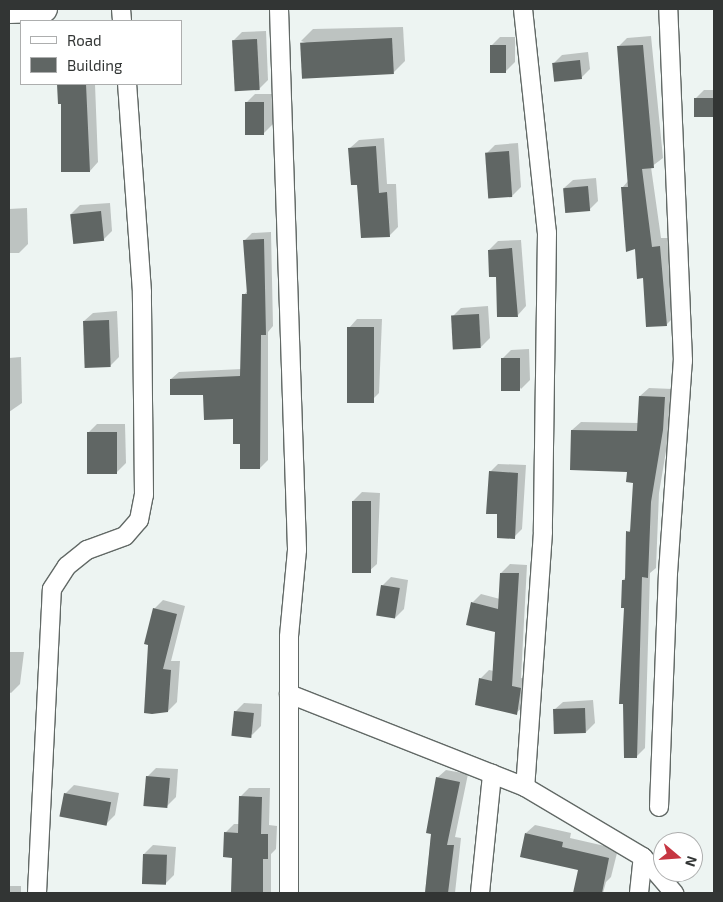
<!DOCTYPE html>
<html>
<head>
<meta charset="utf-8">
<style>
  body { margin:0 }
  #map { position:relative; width:723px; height:902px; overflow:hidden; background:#edf4f2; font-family:"Exo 2",sans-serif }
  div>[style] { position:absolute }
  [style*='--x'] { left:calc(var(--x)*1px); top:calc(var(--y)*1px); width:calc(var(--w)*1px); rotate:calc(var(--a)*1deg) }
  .shadow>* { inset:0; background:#0003; transform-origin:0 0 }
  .building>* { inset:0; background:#606664; transform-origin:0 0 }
  .roads { filter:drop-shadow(1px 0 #626966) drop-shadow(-1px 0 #626966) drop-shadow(0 1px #626966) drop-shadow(0 -1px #626966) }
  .street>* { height:18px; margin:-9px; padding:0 9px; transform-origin:9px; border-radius:9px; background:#fff }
  .secondary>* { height:26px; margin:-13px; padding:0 13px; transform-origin:13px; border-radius:13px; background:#fff }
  span { translate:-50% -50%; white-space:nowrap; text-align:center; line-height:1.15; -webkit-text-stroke:5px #fff; paint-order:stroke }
  .frame { position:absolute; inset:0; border:10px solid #323534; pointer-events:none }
  .legend { position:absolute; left:20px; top:20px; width:162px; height:65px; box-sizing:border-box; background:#fff; border:1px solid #adaeae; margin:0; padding:6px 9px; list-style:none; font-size:15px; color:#323534 }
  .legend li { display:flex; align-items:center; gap:10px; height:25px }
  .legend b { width:25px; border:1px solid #adaeae }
  .north { position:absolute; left:653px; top:832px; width:50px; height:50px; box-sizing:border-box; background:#fff; border:1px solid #adaeae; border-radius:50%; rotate:108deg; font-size:14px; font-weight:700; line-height:20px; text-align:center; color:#323534 }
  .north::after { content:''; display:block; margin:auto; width:18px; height:22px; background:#c63642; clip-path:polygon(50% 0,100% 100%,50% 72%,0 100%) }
</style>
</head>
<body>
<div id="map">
  <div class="shadow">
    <i style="clip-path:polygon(403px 27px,405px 61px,393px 73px,301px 41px,313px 29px)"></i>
    <i style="clip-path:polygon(266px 31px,268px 80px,259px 89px,233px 41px,242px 32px)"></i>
    <i style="clip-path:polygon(651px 36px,663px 158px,651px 167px,661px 238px,669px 238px,675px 316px,666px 325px,645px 277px,622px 188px,628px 181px,618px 47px,627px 38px)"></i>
    <i style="clip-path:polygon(500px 37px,515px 37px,515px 62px,506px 71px,491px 46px)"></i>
    <i style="clip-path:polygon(588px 52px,590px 69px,581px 78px,553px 64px,562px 55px)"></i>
    <i style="clip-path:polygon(58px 84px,95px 84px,98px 162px,90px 171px,62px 103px,59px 103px)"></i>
    <i style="clip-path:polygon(704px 90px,714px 90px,714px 116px,695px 116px,695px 99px)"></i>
    <i style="clip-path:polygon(255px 94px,272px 94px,273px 124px,264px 133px,246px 103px)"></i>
    <i style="clip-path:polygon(384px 138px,387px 184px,396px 184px,398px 227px,389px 236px,359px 184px,350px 148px,359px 140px)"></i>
    <i style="clip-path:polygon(518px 143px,521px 187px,512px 196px,486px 154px,495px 145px)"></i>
    <i style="clip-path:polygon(596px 178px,598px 201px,589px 210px,564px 188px,573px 180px)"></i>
    <i style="clip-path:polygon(110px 203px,112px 231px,103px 240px,71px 214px,80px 205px)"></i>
    <i style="clip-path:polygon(27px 208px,28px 244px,19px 253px,9px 253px,9px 209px)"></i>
    <i style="clip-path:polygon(271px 232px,273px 326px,268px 332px,268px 460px,260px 468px,241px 442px,234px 417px,204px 394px,171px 379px,179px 372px,242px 369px,244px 295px,248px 290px,245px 240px,252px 233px)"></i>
    <i style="clip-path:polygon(521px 240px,526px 306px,518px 315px,497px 276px,489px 250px,498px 241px)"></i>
    <i style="clip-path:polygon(488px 306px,490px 338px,481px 347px,452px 317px,461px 308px)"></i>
    <i style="clip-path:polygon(117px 311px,119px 357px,110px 366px,84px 321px,93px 313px)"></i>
    <i style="clip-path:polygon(357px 319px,382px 319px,379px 393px,370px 402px,349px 328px)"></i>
    <i style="clip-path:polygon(529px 349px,530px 380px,521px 389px,502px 359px,511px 350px)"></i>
    <i style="clip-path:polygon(21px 357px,22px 403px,9px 412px,9px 358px)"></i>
    <i style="clip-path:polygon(649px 388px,673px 389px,671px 421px,659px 493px,656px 568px,650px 573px,645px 748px,637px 756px,623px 580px,626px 577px,628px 532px,632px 528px,634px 482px,628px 470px,572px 430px,581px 422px,639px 423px,640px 396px)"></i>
    <i style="clip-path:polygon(97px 424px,125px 424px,126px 463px,117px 472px,88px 433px)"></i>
    <i style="clip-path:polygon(498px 464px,526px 465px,522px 529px,514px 537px,490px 472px)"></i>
    <i style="clip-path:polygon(362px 492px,380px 493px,377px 564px,368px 572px,353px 501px)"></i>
    <i style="clip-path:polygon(510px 564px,527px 565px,521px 678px,530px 679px,525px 705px,516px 713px,480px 679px,489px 670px,494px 671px,497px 631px,473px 602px,481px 594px,500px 599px,501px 573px)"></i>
    <i style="clip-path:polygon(391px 577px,408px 580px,404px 609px,395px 618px,382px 586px)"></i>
    <i style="clip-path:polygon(163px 600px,185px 606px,171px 661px,180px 661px,177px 702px,168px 711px,154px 609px)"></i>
    <i style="clip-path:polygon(9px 652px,24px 652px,20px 684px,11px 693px,9px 692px)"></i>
    <i style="clip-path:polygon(593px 700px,595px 723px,586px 732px,554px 710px,563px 702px)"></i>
    <i style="clip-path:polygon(244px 703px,262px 704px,261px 726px,252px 735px,235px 712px)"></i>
    <i style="clip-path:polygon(156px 768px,178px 769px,176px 797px,167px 806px,147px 777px)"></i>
    <i style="clip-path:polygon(446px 770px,468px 774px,455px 837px,461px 838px,455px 893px,425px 893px,437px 778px)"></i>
    <i style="clip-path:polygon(74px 785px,119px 793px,115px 815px,106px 824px,65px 794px)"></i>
    <i style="clip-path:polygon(249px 788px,270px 788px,269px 825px,277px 826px,276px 849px,271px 854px,271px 893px,233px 893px,233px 857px,225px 833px,234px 824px,239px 824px,240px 797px)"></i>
    <i style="clip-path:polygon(535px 825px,571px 833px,570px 838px,618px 849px,611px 877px,606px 882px,603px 893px,574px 893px,579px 869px,526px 833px)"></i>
    <i style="clip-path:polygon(153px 845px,176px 847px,174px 875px,165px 884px,144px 854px)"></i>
    <i style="left:9px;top:886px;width:12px;height:7px"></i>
  </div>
  <div class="building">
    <i style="left:392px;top:38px;width:36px;height:92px;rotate:87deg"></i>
    <i style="left:257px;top:39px;width:51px;height:25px;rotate:87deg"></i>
    <i style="left:490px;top:45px;width:16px;height:28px"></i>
    <i style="clip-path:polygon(643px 45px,654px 168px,642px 169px,652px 247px,660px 246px,667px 326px,646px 327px,643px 278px,637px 279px,635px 249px,626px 252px,621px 187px,628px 187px,617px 46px)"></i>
    <i style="left:580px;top:60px;width:19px;height:28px;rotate:84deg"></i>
    <i style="clip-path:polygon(57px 84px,86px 84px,90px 172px,61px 172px,61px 104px,58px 104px)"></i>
    <i style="left:694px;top:98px;width:20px;height:19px"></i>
    <i style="left:245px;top:102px;width:19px;height:33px"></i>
    <i style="clip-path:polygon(376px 146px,379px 193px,387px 192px,390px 237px,361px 238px,357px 185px,351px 185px,348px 148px)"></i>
    <i style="left:509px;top:151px;width:46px;height:24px;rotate:86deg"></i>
    <i style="left:588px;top:186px;width:25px;height:25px;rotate:85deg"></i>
    <i style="left:101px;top:211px;width:30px;height:31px;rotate:84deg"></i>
    <i style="clip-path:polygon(264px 239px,266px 335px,261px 335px,260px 469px,240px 469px,240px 444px,233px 444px,233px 419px,204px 420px,203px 395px,170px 395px,170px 379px,240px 376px,242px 294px,247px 294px,243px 240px)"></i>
    <i style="clip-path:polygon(512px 248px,518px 317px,497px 317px,496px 277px,489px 277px,488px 250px)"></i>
    <i style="left:479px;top:314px;width:34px;height:28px;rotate:87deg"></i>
    <i style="left:109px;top:320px;width:47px;height:26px;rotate:88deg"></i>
    <i style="left:347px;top:327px;width:27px;height:76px"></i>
    <i style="left:501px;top:358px;width:19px;height:33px"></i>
    <i style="clip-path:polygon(639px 396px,665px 397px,663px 430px,651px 502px,648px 578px,642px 577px,637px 758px,624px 758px,623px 704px,619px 704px,624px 608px,621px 608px,622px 580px,625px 580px,626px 531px,630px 532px,633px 483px,626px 482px,627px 472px,570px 470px,571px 430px,637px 431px)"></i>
    <i style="left:87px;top:432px;width:30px;height:42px"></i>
    <i style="clip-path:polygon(489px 471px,518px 473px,515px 539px,497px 538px,497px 514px,486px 514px)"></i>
    <i style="left:352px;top:501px;width:19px;height:72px"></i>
    <i style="clip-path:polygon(500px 573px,519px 573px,512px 686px,521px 688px,517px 715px,475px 705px,479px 678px,492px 681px,495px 632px,466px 625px,471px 602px,498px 609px)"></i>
    <i style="left:381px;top:585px;width:19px;height:31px;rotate:9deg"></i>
    <i style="clip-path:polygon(153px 608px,177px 614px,163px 669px,171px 670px,168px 712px,152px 714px,144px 713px,148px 645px,144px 644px)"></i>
    <i style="left:585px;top:708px;width:25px;height:32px;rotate:88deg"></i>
    <i style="left:234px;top:711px;width:20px;height:25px;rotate:6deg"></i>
    <i style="left:146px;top:776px;width:24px;height:30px;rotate:5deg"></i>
    <i style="clip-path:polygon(436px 777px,460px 782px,447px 845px,454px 845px,448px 893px,425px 893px,431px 834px,426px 833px)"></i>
    <i style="left:64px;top:793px;width:48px;height:24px;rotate:11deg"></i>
    <i style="clip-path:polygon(239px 796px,262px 797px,261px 834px,268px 834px,268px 859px,263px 859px,263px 893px,231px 893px,232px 858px,223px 857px,224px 832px,238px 833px)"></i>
    <i style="clip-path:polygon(525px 833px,563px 842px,562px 847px,609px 858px,602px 893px,573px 893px,578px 870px,520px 857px)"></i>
    <i style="left:143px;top:854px;width:24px;height:30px;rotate:2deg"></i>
  </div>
  <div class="roads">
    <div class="street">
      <i style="--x:121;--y:9;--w:12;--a:85"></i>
      <i style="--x:279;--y:9;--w:541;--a:88.09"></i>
      <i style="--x:297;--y:550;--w:87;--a:95.3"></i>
      <i style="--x:289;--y:637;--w:57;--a:90"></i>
      <i style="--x:289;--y:694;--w:254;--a:21.5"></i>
      <i style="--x:525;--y:787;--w:137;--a:30.7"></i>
      <i style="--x:643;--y:857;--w:48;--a:49.3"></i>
      <i style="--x:523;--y:9;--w:225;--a:83.9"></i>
      <i style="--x:547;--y:233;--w:299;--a:90.8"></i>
      <i style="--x:543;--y:532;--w:256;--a:94"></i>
      <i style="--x:289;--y:694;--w:199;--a:90"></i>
      <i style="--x:659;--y:807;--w:234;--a:-87.8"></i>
      <i style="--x:668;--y:573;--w:213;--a:-86"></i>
      <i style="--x:683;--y:361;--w:352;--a:-92.4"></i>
      <i style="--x:37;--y:893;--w:304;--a:-87.2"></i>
      <i style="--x:52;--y:589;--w:27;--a:-57"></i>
      <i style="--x:67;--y:566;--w:26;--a:-39"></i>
      <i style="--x:87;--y:550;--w:40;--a:-20.2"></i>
      <i style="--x:125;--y:536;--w:21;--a:-49"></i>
      <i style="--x:139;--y:520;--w:25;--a:-79"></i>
      <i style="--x:144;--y:495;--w:203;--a:-90.6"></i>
      <i style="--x:142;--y:292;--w:209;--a:-94.1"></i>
      <i style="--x:480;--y:893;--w:120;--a:-84.2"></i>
      <i style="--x:639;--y:893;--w:36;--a:-84"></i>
    </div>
    <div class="secondary">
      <i style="--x:9;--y:10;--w:35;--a:-2"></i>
    </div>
  </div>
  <div class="frame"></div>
  <ul class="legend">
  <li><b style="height:6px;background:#fff"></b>Road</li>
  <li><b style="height:14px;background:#606664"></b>Building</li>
  </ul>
  <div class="north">N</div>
</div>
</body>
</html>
